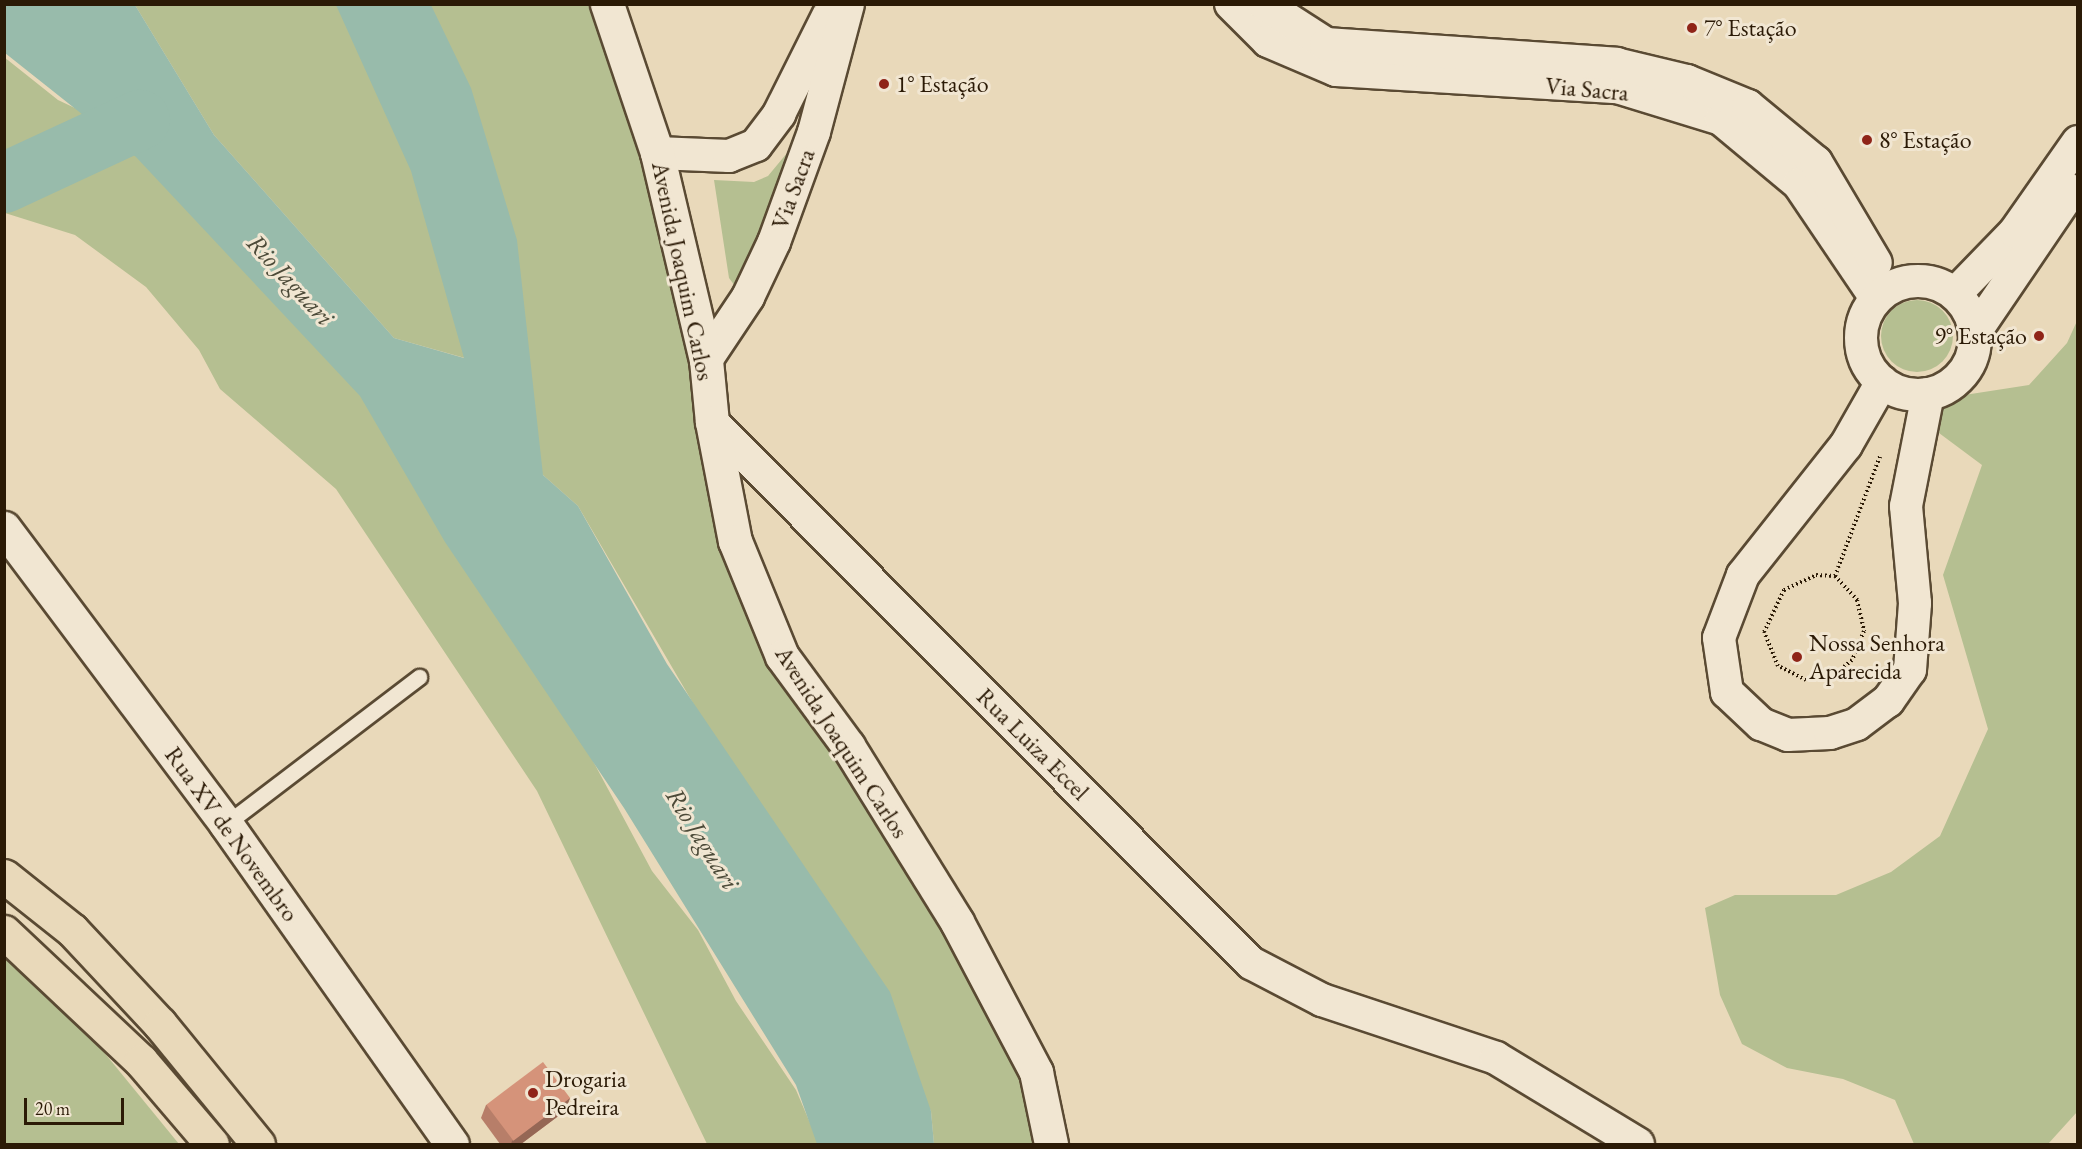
<!DOCTYPE html>
<html>
<head>
<meta charset="utf-8">
<style>
  body { margin:0 }
  #map { position:relative; width:2082px; height:1149px; overflow:hidden; background:#e9d9ba; font-family:"EB Garamond",serif }
  div>[style] { position:absolute }
  [style*='--x'] { left:calc(var(--x)*1px); top:calc(var(--y)*1px); width:calc(var(--w)*1px); rotate:calc(var(--a)*1deg) }
  .green>* { inset:0; background:#b5bf91 }
  .round { border-radius:50% }
  .water>* { inset:0; background:#98bbab }
  .river>* { height:60px; margin:-30px; padding:0 30px; transform-origin:30px; border-radius:30px; background:#98bbab }
  .path>* { height:4px; margin-top:-2px; transform-origin:0; background:repeating-linear-gradient(90deg,#2b1a06 0 1.5px,transparent 0 4.5px) }
  .roads { filter:drop-shadow(2px 0 #5a4a33) drop-shadow(-2px 0 #5a4a33) drop-shadow(0 2px #5a4a33) drop-shadow(0 -2px #5a4a33) }
  .lane>* { height:15px; margin:-7.5px; padding:0 7.5px; transform-origin:7.5px; border-radius:7.5px; background:#f1e6d2 }
  .street>* { height:32px; margin:-16px; padding:0 16px; transform-origin:16px; border-radius:16px; background:#f1e6d2 }
  .street>.ring { margin:-16px; padding:0; box-sizing:content-box; background:none; border:32px solid #f1e6d2; border-radius:50% }
  .secondary>* { height:33px; margin:-16.5px; padding:0 16.5px; transform-origin:16.5px; border-radius:16.5px; background:#f1e6d2 }
  .primary>* { height:33px; margin:-16.5px; padding:0 16.5px; transform-origin:16.5px; border-radius:16.5px; background:#e9d9ba }
  .wall>* { inset:0; background:#b77e69 }
  .shaded-wall>* { inset:0; background:#956755 }
  .building>* { inset:0; background:#d5937a; transform-origin:0 0 }
  .dots>* { width:16px; height:16px; translate:-50% -50%; box-sizing:border-box; border:3px solid #f1e6d2; border-radius:50% }
  span { translate:-50% -50%; white-space:nowrap; text-align:center; line-height:1.15; -webkit-text-stroke:6px #f1e6d2; paint-order:stroke }
  .poi-label { font-size:24px; color:#2b1a06 }
  .left { translate:0 -50%; text-align:left }
  .right { translate:-100% -50%; text-align:right }
  .street-label { font-size:24px; color:#2b1a06 }
  .water-label { font-size:26px; color:#4c4a38; font-style:italic }
  .frame { position:absolute; inset:0; border:6px solid #2b1a06; pointer-events:none }
  .scale { position:absolute; left:24px; top:1098px; width:100px; height:27px; box-sizing:border-box; border:3px solid #2b1a06; border-top:0; padding-left:8px; font-size:18px; line-height:21px; white-space:nowrap; color:#2b1a06; -webkit-text-stroke:4px #f1e6d2; paint-order:stroke }
</style>
</head>
<body>
<div id="map">
  <div class="green">
    <i style="clip-path:polygon(135px 5px,600px 5px,659px 180px,727px 545px,1018px 1065px,1040px 1144px,934px 1144px,931px 1111px,578px 506px,543px 475px,465px 358px,394px 338px,214px 135px)"></i>
    <i style="clip-path:polygon(4px 57px,58px 100px,134px 136px,377px 384px,542px 666px,652px 871px,698px 930px,736px 1001px,796px 1090px,819px 1144px,707px 1144px,537px 791px,336px 489px,220px 389px,199px 350px,146px 287px,75px 235px,5px 213px)"></i>
    <i style="clip-path:polygon(792px 147px,797px 147px,735px 286px,729px 278px,714px 180px,754px 182px,768px 176px)"></i>
    <i class="round" style="left:1881px;top:300px;width:72px;height:72px"></i>
    <i style="clip-path:polygon(2077px 321px,2077px 1112px,2048px 1144px,1914px 1144px,1895px 1100px,1843px 1079px,1787px 1068px,1742px 1044px,1720px 995px,1705px 908px,1735px 895px,1836px 895px,1891px 872px,1940px 836px,1988px 729px,1943px 575px,1982px 465px,1939px 433px,1945px 398px,2029px 385px,2067px 343px)"></i>
    <i style="clip-path:polygon(4px 936px,26px 957px,179px 1144px,5px 1144px)"></i>
  </div>
  <div class="water">
    <i style="clip-path:polygon(4px 5px,135px 5px,214px 135px,394px 338px,464px 358px,411px 171px,336px 5px,431px 5px,471px 88px,517px 240px,543px 475px,578px 506px,667px 664px,890px 992px,931px 1111px,934px 1144px,817px 1144px,796px 1085px,624px 808px,445px 542px,360px 396px,136px 157px,5px 53px)"></i>
  </div>
  <div class="river">
    <i style="--x:4;--y:183;--w:150;--a:-24.9"></i>
  </div>
  <div class="path">
    <i style="--x:1816;--y:575;--w:19;--a:3"></i>
    <i style="--x:1835;--y:576;--w:33;--a:47"></i>
    <i style="--x:1857;--y:600;--w:32;--a:77"></i>
    <i style="--x:1864;--y:631;--w:31;--a:112"></i>
    <i style="--x:1852;--y:660;--w:16;--a:140"></i>
    <i style="--x:1840;--y:670;--w:35;--a:164"></i>
    <i style="--x:1806;--y:680;--w:31;--a:-153"></i>
    <i style="--x:1778;--y:666;--w:37;--a:-112"></i>
    <i style="--x:1764;--y:632;--w:47;--a:-64.5"></i>
    <i style="--x:1784;--y:590;--w:35;--a:-25"></i>
    <i style="--x:1835;--y:576;--w:128;--a:-69.4"></i>
  </div>
  <div class="roads">
    <div class="lane">
      <i style="--x:226;--y:824;--w:243;--a:-37.3"></i>
    </div>
    <div class="street">
      <i style="--x:1231;--y:4;--w:52;--a:45"></i>
      <i style="--x:1268;--y:41;--w:74;--a:23.1"></i>
      <i style="--x:1336;--y:70;--w:282;--a:3.5"></i>
      <i style="--x:1617;--y:87;--w:109;--a:17.1"></i>
      <i style="--x:1721;--y:119;--w:102;--a:39.8"></i>
      <i style="--x:1799;--y:184;--w:138;--a:56"></i>
      <i style="--x:1264;--y:4;--w:74;--a:32.8"></i>
      <i style="--x:1326;--y:44;--w:291;--a:3.9"></i>
      <i style="--x:1616;--y:64;--w:73;--a:13.5"></i>
      <i style="--x:1687;--y:81;--w:66;--a:22.3"></i>
      <i style="--x:1748;--y:106;--w:88;--a:39.5"></i>
      <i style="--x:1816;--y:162;--w:117;--a:59.3"></i>
      <i style="--x:657;--y:153;--w:72;--a:2.4"></i>
      <i style="--x:729;--y:156;--w:29;--a:-22"></i>
      <i style="--x:756;--y:145;--w:39;--a:-53"></i>
      <i style="--x:779;--y:114;--w:110;--a:-63.4"></i>
      <i class="ring" style="left:1861px;top:281px;width:82px;height:82px"></i>
      <i style="--x:1955;--y:294;--w:86;--a:-45.9"></i>
      <i style="--x:2015;--y:232;--w:110;--a:-55"></i>
      <i style="--x:1975;--y:332;--w:171;--a:-55.8"></i>
      <i style="--x:706;--y:360;--w:76;--a:-56.3"></i>
      <i style="--x:748;--y:297;--w:61;--a:-64.7"></i>
      <i style="--x:774;--y:242;--w:117;--a:-70"></i>
      <i style="--x:814;--y:132;--w:132;--a:-75.1"></i>
      <i style="--x:1882;--y:382;--w:73;--a:119.7"></i>
      <i style="--x:1846;--y:445;--w:166;--a:128.4"></i>
      <i style="--x:1743;--y:575;--w:67;--a:110.9"></i>
      <i style="--x:1719;--y:638;--w:55;--a:81.6"></i>
      <i style="--x:1727;--y:692;--w:47;--a:43.3"></i>
      <i style="--x:1761;--y:724;--w:29;--a:22"></i>
      <i style="--x:1788;--y:735;--w:42;--a:-2.7"></i>
      <i style="--x:1830;--y:733;--w:28;--a:-18"></i>
      <i style="--x:1857;--y:724;--w:39;--a:-37"></i>
      <i style="--x:1888;--y:701;--w:38;--a:-55"></i>
      <i style="--x:1910;--y:670;--w:67;--a:-85.7"></i>
      <i style="--x:1915;--y:603;--w:97;--a:-95.3"></i>
      <i style="--x:1906;--y:506;--w:114;--a:-78.9"></i>
      <i style="--x:712;--y:422;--w:764;--a:45.11"></i>
      <i style="--x:1251;--y:963;--w:80;--a:27.5"></i>
      <i style="--x:1322;--y:1000;--w:183;--a:18.4"></i>
      <i style="--x:1496;--y:1058;--w:166;--a:31.2"></i>
    </div>
    <div class="secondary">
      <i style="--x:607;--y:4;--w:157;--a:71.4"></i>
      <i style="--x:657;--y:153;--w:213;--a:76.7"></i>
      <i style="--x:706;--y:360;--w:62;--a:84.5"></i>
      <i style="--x:712;--y:422;--w:121;--a:79.1"></i>
      <i style="--x:735;--y:541;--w:124;--a:67.8"></i>
      <i style="--x:782;--y:656;--w:112;--a:53.7"></i>
      <i style="--x:848;--y:746;--w:207;--a:58.2"></i>
      <i style="--x:957;--y:922;--w:170;--a:62.2"></i>
      <i style="--x:1036;--y:1072;--w:74;--a:78.2"></i>
      <i style="--x:4;--y:528;--w:370;--a:53.1"></i>
      <i style="--x:226;--y:824;--w:392;--a:54.8"></i>
    </div>
    <div class="primary">
      <i style="--x:4;--y:876;--w:87;--a:38.5"></i>
      <i style="--x:72;--y:930;--w:129;--a:46.9"></i>
      <i style="--x:160;--y:1024;--w:155;--a:50.8"></i>
      <i style="--x:4;--y:932;--w:188;--a:43.3"></i>
      <i style="--x:141;--y:1061;--w:109;--a:49.5"></i>
    </div>
  </div>
  <div class="wall">
    <i style="clip-path:polygon(570px 1098px,565px 1111px,521px 1144px,500px 1144px,481px 1118px,486px 1105px)"></i>
  </div>
  <div class="shaded-wall">
    <i style="clip-path:polygon(570px 1098px,565px 1111px,521px 1144px,511px 1144px,512px 1141px)"></i>
  </div>
  <div class="building">
    <i style="left:543px;top:1062px;width:45px;height:71px;rotate:53deg"></i>
  </div>
  <div class="dots">
    <i style="left:1692px;top:28px;background:#8f2418"></i>
    <i style="left:884px;top:84px;background:#8f2418"></i>
    <i style="left:1867px;top:140px;background:#8f2418"></i>
    <i style="left:2039px;top:336px;background:#8f2418"></i>
    <i style="left:1797px;top:657px;background:#8f2418"></i>
    <i style="left:533px;top:1093px;background:#8f2418"></i>
  </div>
  <div class="poi-label">
    <span class="left" style="left:1704px;top:28px">7° Estação</span>
    <span class="left" style="left:896px;top:84px">1° Estação</span>
    <span class="left" style="left:1879px;top:140px">8° Estação</span>
    <span class="right" style="left:2027px;top:336px">9° Estação</span>
    <span class="left" style="left:1809px;top:657px">Nossa Senhora<br>Aparecida</span>
    <span class="left" style="left:545px;top:1093px">Drogaria<br>Pedreira</span>
  </div>
  <div class="street-label">
    <span style="left:1587px;top:89px;rotate:5deg">Via Sacra</span>
    <span style="left:793px;top:189px;rotate:-70deg">Via Sacra</span>
    <span style="left:683px;top:271px;rotate:78deg">Avenida Joaquim Carlos</span>
    <span style="left:842px;top:742px;rotate:57deg">Avenida Joaquim Carlos</span>
    <span style="left:1033px;top:744px;rotate:45deg">Rua Luiza Eccel</span>
    <span style="left:232px;top:834px;rotate:54deg">Rua XV de Novembro</span>
  </div>
  <div class="water-label">
    <span style="left:290px;top:280px;rotate:47deg">Rio Jaguari</span>
    <span style="left:702px;top:839px;rotate:58deg">Rio Jaguari</span>
  </div>
  <div class="frame"></div>
  <div class="scale">20 m</div>
</div>
</body>
</html>
